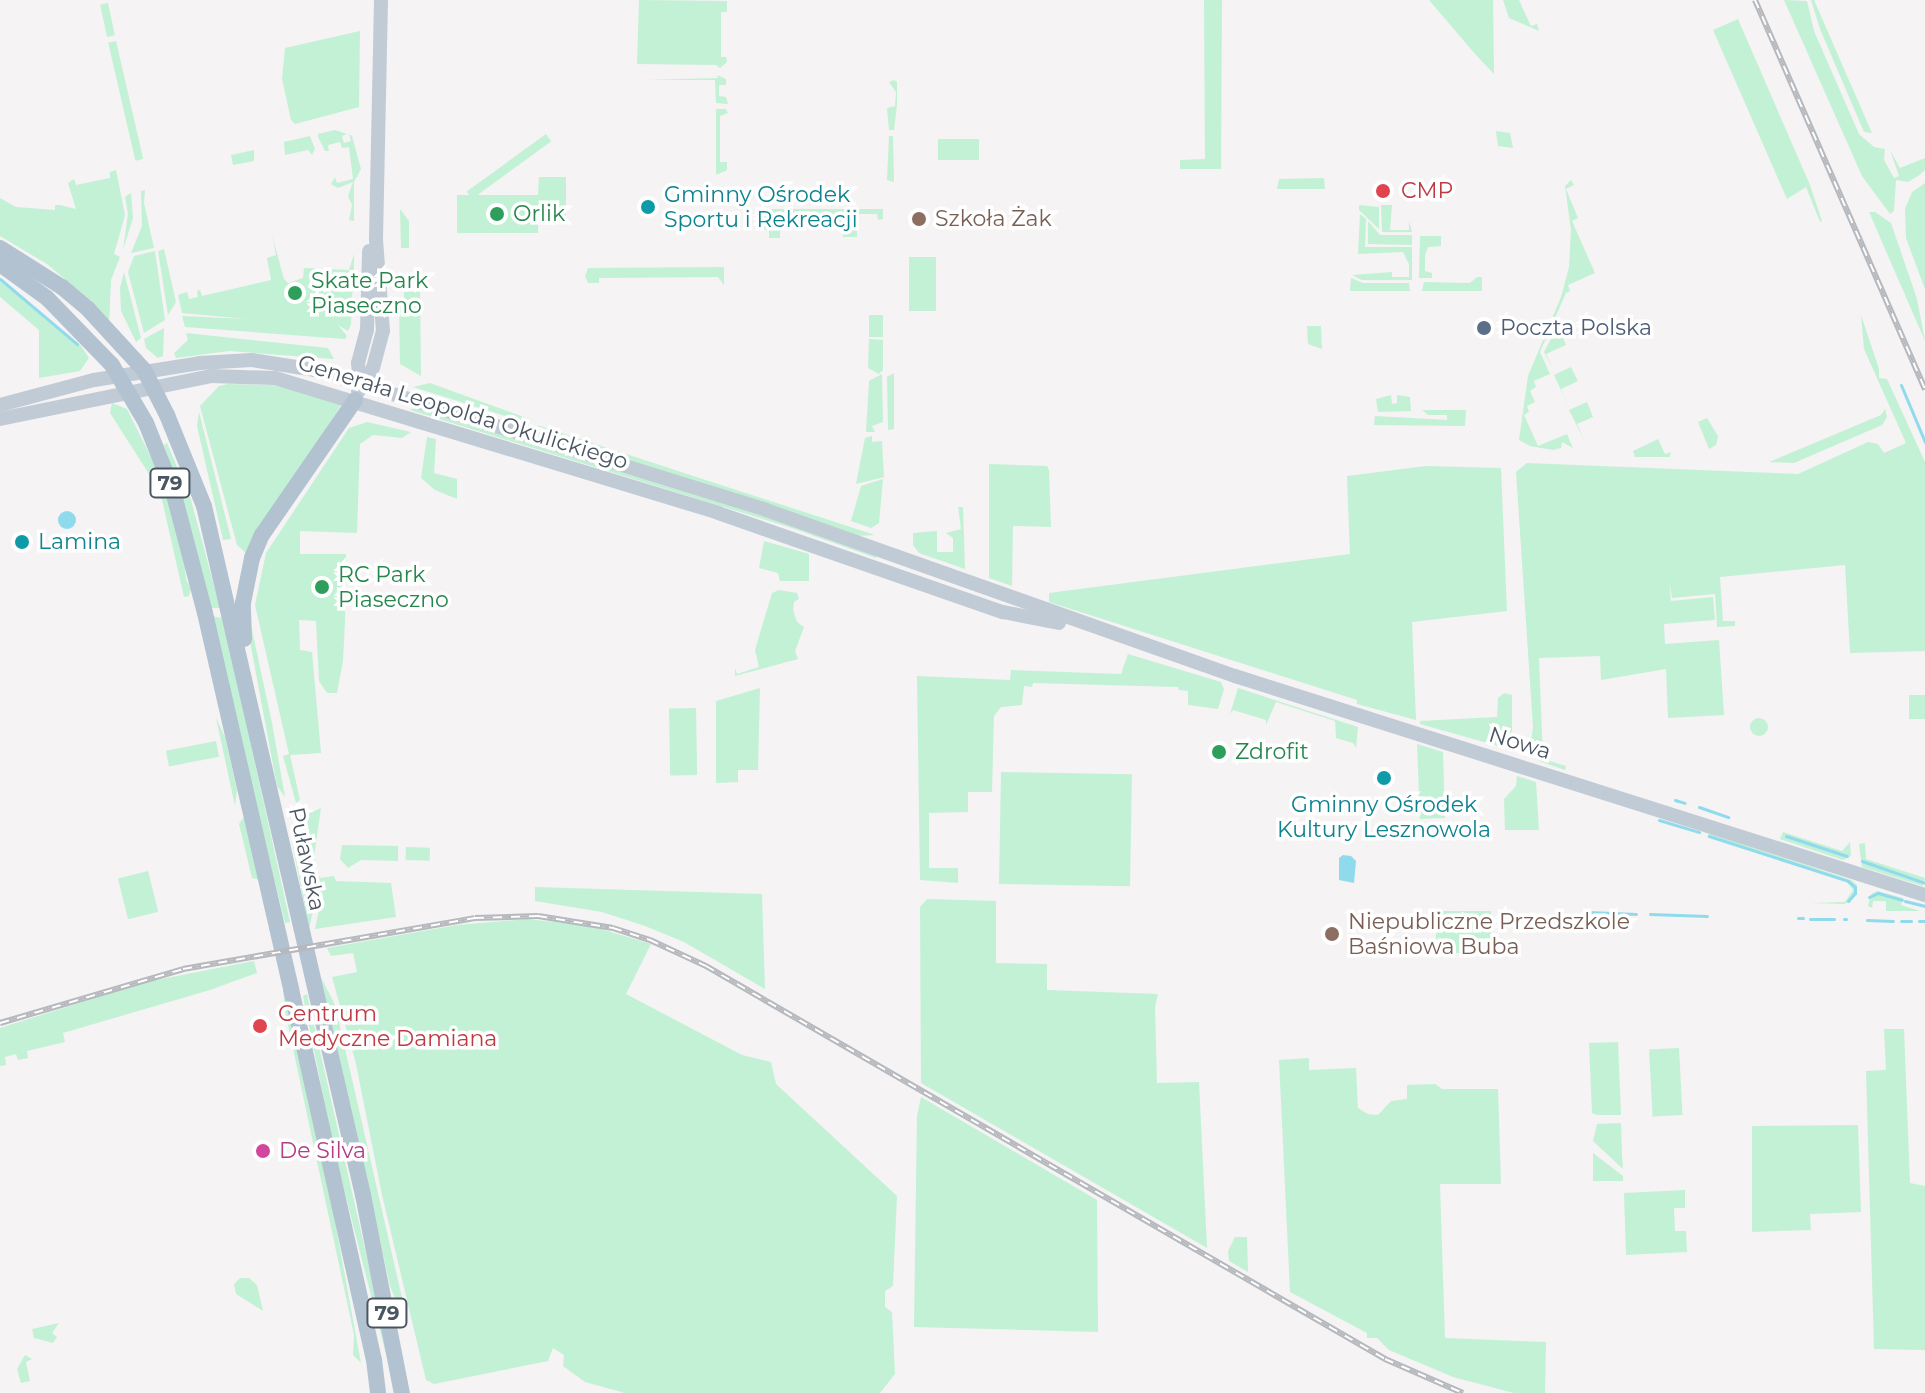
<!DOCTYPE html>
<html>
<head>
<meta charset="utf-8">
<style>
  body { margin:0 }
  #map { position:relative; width:1925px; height:1393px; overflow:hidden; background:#f5f3f3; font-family:Montserrat,sans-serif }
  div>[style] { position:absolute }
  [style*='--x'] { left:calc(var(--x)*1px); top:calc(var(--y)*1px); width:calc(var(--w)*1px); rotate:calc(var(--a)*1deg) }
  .green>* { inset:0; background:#c3f1d5; transform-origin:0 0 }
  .round { border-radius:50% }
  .water>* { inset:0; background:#90daee }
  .stream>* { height:3px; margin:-1.5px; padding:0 1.5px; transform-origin:1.5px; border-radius:1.5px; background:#90daee }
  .secondary>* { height:14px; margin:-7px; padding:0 7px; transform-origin:7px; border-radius:7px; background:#c1cbd6 }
  .primary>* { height:16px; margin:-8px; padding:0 8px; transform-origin:8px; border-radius:8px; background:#b3c2d1 }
  .rail>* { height:6px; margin-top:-3px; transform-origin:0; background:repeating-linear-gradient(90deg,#fff 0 9px,#b5b8bd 0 18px); box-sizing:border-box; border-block:2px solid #b5b8bd }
  .dots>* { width:22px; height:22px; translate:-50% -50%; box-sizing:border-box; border:4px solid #fff; border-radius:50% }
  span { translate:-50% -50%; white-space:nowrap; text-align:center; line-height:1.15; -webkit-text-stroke:7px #fff; paint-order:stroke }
  .shield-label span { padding:2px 6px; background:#fff; border:2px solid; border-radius:6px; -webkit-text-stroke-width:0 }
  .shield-label { font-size:20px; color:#4a5661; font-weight:700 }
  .health-label { font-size:22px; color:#be3a42 }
  .left { translate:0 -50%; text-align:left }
  .culture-label { font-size:22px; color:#0d838f }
  .leisure-label { font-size:22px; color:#27864d }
  .education-label { font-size:22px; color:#785e54 }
  .service-label { font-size:22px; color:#4e5e75 }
  .street-label { font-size:22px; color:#4a5661 }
  .hotel-label { font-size:22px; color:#b23c85 }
</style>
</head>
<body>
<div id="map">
  <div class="green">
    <i style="clip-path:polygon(639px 0,727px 1px,727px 12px,721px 12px,721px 57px,726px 57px,727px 62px,720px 68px,716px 65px,637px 64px)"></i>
    <i style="clip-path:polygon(1204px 0,1222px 0,1221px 169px,1180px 169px,1180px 160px,1205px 159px)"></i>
    <i style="clip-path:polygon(1429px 0,1493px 0,1494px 74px,1476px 55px)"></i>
    <i style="clip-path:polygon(1503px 0,1519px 0,1531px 26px,1537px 24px,1539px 31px,1509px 18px)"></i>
    <i style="clip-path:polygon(1784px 0,1807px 1px,1814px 31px,1859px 134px,1874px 147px,1885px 149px,1884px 160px,1894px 178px,1899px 176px,1890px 150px,1900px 168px,1925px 158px,1925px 170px,1918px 176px,1908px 182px,1896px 180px,1894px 211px,1890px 214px,1862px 176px)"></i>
    <i style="clip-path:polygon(1811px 0,1814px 0,1872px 133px,1864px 132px,1820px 29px)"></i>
    <i style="left:108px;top:3px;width:33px;height:8px;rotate:78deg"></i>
    <i style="clip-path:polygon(1738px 19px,1810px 185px,1822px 221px,1820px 222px,1806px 187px,1787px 199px,1713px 30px)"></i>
    <i style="clip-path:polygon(360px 31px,359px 107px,295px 124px,291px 120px,282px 79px,285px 48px)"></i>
    <i style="left:116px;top:41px;width:121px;height:8px;rotate:77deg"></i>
    <i style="clip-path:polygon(717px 75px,726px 79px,726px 85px,719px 85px,719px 96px,726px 97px,728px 104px,716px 103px,715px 80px,646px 80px,718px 78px)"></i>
    <i style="clip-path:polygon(894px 80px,897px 82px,897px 105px,894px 130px,889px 130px,887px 108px,895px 106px,896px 92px,889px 82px)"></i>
    <i style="clip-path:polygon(716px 109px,726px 109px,728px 113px,720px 116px,720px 162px,727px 162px,727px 170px,716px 175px)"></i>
    <i style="clip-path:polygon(335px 130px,347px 134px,342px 136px,344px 143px,351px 141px,349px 134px,352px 136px,361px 169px,354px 182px,354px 221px,349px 220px,352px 205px,348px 196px,353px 182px,338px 188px,331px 184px,335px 177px,337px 183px,353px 179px,349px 147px,342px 148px,340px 142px,328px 145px,329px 151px,325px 151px,318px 137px,318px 134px)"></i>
    <i style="clip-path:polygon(1496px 131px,1510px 133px,1513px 148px,1498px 146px)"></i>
    <i style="left:546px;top:134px;width:9px;height:98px;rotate:54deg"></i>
    <i style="clip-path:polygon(310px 136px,315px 149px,312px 155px,308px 150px,285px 155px,284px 142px)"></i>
    <i style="clip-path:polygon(889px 136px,893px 136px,894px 182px,887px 180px)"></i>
    <i style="left:938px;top:139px;width:41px;height:21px"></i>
    <i style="clip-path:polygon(254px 150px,254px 161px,233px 165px,231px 155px)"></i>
    <i style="clip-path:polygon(116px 170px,125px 215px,114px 254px,120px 257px,111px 280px,109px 326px,91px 301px,47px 264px,0 236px,0 198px,16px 207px,55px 210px,55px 205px,60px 205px,76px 209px,68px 183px,74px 179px,76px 185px,110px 178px,110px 172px)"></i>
    <i style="clip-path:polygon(539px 177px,566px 177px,566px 219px,538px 219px,538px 233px,457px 233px,457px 195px,538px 195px)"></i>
    <i style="clip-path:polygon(1324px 178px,1325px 189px,1277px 189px,1279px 179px)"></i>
    <i style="clip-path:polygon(1571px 180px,1574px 185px,1566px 189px,1578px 218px,1572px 221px,1595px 273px,1568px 285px,1570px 291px,1566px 293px,1540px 352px,1550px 374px,1534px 381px,1536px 387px,1530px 391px,1535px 402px,1527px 406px,1529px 412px,1524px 415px,1538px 446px,1567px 434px,1573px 448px,1562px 442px,1561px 448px,1553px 450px,1530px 446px,1519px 440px,1528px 376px,1561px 297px,1569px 267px,1571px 230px,1565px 186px)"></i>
    <i style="clip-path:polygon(1925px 183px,1925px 289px,1906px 238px,1905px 209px,1912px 192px)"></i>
    <i style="clip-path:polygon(145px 190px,144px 203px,154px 248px,131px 253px,142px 226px,141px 191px)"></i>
    <i style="clip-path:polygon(131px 193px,133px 218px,123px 250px,128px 214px,125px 197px)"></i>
    <i style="clip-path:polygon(1359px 205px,1379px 207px,1379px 229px,1359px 210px)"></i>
    <i style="clip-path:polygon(1381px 205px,1392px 205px,1390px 230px,1409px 230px,1409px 221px,1412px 232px,1382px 232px)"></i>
    <i style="clip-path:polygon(400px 209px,409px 221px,409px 248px,401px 248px)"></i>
    <i style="clip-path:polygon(766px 209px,883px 209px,883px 219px,878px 220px,877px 214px,857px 214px,857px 237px,843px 237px,843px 222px,836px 222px,836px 216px,786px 216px,785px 222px,780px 223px,780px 238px,769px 238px,769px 230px,758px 229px,756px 223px,756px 212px)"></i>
    <i style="clip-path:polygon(1875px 212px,1891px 223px,1917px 299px,1925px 341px,1869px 212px)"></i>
    <i style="clip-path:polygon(1360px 214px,1366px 219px,1365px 247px,1412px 247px,1412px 280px,1362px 280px,1352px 275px,1392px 272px,1392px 277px,1409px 277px,1409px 264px,1403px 252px,1358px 254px)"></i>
    <i style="clip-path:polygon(1368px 221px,1380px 235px,1412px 235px,1412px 245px,1368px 244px)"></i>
    <i style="clip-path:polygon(272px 235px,284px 279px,288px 283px,303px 278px,304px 268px,349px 270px,354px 254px,354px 269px,348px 275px,353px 273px,351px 324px,348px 331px,338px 325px,347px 336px,345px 339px,185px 327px,182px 316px,247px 319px,182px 313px,178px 295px,187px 292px,189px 299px,198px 297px,197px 291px,200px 290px,202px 296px,271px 280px,267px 258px,276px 255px)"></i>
    <i style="clip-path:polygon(1420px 236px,1441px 236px,1441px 246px,1428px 247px,1425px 255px,1425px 271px,1432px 273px,1432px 278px,1419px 278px)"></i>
    <i style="clip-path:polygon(164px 249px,176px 302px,168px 315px,158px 251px)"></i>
    <i style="clip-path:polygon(155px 251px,165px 320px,144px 333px,128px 272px,134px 256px)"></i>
    <i style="left:909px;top:257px;width:27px;height:54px"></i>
    <i style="clip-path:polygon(724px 267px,724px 285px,718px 277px,599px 278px,599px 283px,588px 283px,585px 276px,588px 268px)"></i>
    <i style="clip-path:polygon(124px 272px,141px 338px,136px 342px,121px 311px,120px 288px)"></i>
    <i style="clip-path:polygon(1477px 277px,1482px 277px,1482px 291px,1422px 291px,1424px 282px,1470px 283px)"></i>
    <i style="clip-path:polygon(1351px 278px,1363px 283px,1409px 283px,1410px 291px,1350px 291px)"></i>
    <i style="clip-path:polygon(0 281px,81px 346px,89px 358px,80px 371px,39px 378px,39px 330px,0 297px)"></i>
    <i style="clip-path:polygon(417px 282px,420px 286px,421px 376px,400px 364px,399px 304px,404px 298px,404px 283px)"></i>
    <i style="left:869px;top:315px;width:14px;height:22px"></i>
    <i style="clip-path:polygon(1861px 315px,1879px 369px,1879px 378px,1887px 379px,1925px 462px,1925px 651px,1850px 653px,1845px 565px,1720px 577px,1723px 621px,1735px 621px,1735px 626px,1717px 627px,1715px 594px,1672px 598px,1669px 580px,1671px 601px,1713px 597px,1715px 620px,1664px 624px,1665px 644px,1719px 640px,1724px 715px,1668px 718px,1666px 669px,1601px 680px,1600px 656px,1539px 658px,1543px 759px,1566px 766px,1565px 770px,1539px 761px,1530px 750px,1533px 727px,1516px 472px,1527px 463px,1798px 474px,1868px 442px,1878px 444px,1884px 453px,1906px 443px,1864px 349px)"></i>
    <i style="clip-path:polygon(1307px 326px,1321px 326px,1322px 349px,1308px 344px)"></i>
    <i style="clip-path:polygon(1558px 326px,1566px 345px,1546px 354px,1554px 371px,1544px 352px)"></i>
    <i style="clip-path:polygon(164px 328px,163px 356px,158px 358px,146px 348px,144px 339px)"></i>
    <i style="clip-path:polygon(186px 333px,328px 348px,334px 359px,229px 351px,176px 358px,174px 353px,188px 340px)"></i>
    <i style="clip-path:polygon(869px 339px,883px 340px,883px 370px,879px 374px,868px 368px)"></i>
    <i style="clip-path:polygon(1571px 367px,1578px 381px,1561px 389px,1569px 407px,1554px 375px)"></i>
    <i style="clip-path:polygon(894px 373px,894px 429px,888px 430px,887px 377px)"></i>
    <i style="clip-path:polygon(882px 374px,883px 422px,872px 426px,875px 432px,866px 432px,869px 381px)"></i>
    <i style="clip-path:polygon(430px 383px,532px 420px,515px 419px,413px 387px)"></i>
    <i style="clip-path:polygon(228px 384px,272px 385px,343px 402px,247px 554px,237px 545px,200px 406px,219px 386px)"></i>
    <i style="clip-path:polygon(1391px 395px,1392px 404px,1397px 403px,1397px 395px,1410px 397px,1411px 411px,1378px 412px,1376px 399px)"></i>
    <i style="clip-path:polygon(420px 396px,515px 424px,540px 426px,875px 535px,856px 536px)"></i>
    <i style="clip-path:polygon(1587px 402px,1593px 417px,1577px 424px,1585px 442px,1569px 410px)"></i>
    <i style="clip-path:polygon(112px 403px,127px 409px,162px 479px,184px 557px,186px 579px,191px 589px,189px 596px,184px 597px,160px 491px,110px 413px)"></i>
    <i style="clip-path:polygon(414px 408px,795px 525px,877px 554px,876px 558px,792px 528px,410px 410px)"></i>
    <i style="clip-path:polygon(1885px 409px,1887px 417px,1882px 425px,1794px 463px,1769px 462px,1881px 415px)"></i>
    <i style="clip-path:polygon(1422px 410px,1466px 410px,1465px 426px,1374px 425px,1375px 416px,1447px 420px,1447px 415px,1428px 415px)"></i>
    <i style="clip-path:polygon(199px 412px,231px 539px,223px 540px,197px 426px)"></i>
    <i style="clip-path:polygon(1707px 418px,1718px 436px,1716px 445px,1709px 449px,1698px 422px)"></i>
    <i style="clip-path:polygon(367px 422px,411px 432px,402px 438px,373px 435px,360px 444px,357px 533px,300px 531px,300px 554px,346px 554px,345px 621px,343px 661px,337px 693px,327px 693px,319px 681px,316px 621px,299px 620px,300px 650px,312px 652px,321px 753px,290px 755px,300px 800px,296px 803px,283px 756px,289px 754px,255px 605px,266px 553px,349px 428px)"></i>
    <i style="clip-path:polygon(872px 436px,872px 442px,882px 441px,884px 477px,856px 484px,865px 438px)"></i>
    <i style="clip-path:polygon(427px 437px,436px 439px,434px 473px,457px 479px,457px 499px,435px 490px,421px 478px)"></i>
    <i style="clip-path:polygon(1658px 439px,1665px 454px,1671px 452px,1670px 457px,1635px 457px,1633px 451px)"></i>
    <i style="clip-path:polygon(167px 443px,191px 500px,220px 608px,210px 608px,184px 505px,164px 445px)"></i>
    <i style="clip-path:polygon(989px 464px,1047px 466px,1049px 470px,1051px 527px,1013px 526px,1012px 586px,989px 578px)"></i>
    <i style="clip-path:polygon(1426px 466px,1501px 468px,1507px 611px,1412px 622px,1416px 720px,1357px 704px,1357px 700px,1049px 602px,1049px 593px,1350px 554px,1347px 476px)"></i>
    <i style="clip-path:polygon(883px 479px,879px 523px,871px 528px,851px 521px,861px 486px)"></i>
    <i style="clip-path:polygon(958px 507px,963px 507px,965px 569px,919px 553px,913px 545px,913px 533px,937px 531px,937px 552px,953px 552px,953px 538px,946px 533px,961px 529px)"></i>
    <i style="clip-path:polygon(764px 541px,809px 554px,809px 581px,780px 581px,778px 573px,759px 568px)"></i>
    <i style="clip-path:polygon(779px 590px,797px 593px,799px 599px,794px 602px,793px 610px,797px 622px,804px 627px,795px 651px,798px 659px,735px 676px,735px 668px,737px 674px,759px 667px,755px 650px,772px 593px)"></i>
    <i style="clip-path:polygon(211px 616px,223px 618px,290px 922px,285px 923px)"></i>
    <i style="clip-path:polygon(249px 616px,272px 723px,285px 797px,277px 786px,273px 765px,249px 636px)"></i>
    <i style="clip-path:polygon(1128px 654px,1221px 682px,1224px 689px,1218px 709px,1188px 705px,1188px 691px,1179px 690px,1178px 687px,1033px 683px,1032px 687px,1024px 686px,1022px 705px,1001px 707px,994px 716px,992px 792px,968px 792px,968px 812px,929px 813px,929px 868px,958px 868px,958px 883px,920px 880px,917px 676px,1010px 680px,1011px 670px,1121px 674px)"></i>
    <i style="clip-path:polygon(760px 688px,758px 770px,738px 770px,738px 782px,716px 783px,716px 701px)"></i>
    <i style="clip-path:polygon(1238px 688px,1358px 727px,1356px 748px,1353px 743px,1336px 738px,1335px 721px,1276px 702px,1266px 725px,1266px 720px,1233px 710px,1230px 714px)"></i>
    <i style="clip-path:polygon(1504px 693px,1512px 695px,1512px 731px,1504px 744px,1498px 746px,1420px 724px,1420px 721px,1497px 717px,1498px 698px)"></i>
    <i style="left:1909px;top:695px;width:16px;height:24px"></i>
    <i style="left:696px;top:708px;width:67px;height:27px;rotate:89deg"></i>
    <i class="round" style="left:1750px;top:718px;width:18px;height:18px"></i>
    <i style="clip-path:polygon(216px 718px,225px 737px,237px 790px,235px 806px)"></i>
    <i style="left:216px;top:741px;width:16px;height:51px;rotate:79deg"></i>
    <i style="clip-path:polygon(1417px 744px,1443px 752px,1445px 818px,1420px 819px)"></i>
    <i style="left:1001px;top:772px;width:131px;height:112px;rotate:1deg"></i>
    <i style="clip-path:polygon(1517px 776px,1536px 782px,1539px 830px,1505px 830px,1504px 799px,1516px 786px)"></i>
    <i style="clip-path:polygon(321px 808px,314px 857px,317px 874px,321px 878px,334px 876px,336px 881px,391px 883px,396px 917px,315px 929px,319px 910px,305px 830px,297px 819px)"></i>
    <i style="clip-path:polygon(243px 818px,246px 820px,260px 880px,252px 878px,239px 824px)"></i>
    <i style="clip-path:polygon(294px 827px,300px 839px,313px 911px,309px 929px,292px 842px)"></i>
    <i style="clip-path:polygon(1783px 832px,1842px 851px,1850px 842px,1851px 856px,1843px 860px,1780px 839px)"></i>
    <i style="clip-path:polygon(1709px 833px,1851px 880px,1857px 885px,1857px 894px,1845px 904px,1811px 903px,1845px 902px,1853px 890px,1847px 882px,1707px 837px)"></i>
    <i style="clip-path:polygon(1865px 843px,1866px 859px,1925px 878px,1923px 886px,1862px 867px,1859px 844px)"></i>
    <i style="clip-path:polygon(342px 845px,398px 846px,398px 861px,361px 860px,348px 868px,340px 859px)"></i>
    <i style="left:406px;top:847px;width:24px;height:13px;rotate:2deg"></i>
    <i style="left:148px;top:871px;width:42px;height:31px;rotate:76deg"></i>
    <i style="clip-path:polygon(535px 887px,762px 894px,765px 989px,684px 942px,645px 926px,602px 912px,535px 901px)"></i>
    <i style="clip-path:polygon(1877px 891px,1903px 898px,1901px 905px,1920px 911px,1886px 911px,1886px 901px,1873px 901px,1872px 908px,1868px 906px,1871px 894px)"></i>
    <i style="clip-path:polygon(927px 899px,996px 901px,996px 963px,1047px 964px,1047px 990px,1158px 994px,1155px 1007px,1157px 1083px,1199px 1082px,1207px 1248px,921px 1083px,920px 907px)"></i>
    <i style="left:1436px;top:911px;width:55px;height:42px"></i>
    <i style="clip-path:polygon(527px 919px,591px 926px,651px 944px,626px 994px,742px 1055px,771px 1062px,776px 1084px,897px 1196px,893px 1286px,885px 1291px,885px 1307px,892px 1312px,895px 1374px,880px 1393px,625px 1393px,585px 1382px,563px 1366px,564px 1355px,553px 1348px,548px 1361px,434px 1384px,426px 1380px,382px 1195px,356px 1064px,332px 977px,357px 972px,353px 953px,331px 956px,327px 948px,457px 925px)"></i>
    <i style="clip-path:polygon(254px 961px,257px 973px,210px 990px,63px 1033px,65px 1042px,27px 1051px,28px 1058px,18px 1060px,16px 1054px,5px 1057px,6px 1065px,0 1066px,0 1028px,146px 982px)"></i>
    <i style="clip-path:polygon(281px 965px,334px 1216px,361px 1363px,353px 1355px,354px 1335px,285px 1011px)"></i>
    <i style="clip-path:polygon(321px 977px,335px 1005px,405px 1311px,401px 1313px,390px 1286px)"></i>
    <i style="clip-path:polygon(307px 994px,385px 1337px,388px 1362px,335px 1154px,303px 996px)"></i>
    <i style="clip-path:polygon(1884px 1029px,1904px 1029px,1910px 1183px,1925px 1186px,1925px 1350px,1874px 1349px,1866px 1071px,1886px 1070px)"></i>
    <i style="clip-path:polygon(1618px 1042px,1621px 1115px,1597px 1115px,1592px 1113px,1589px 1043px)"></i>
    <i style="left:1679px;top:1048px;width:67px;height:30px;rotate:87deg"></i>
    <i style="clip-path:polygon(1309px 1058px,1309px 1070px,1356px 1068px,1358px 1108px,1368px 1114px,1378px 1115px,1391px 1101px,1407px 1099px,1407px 1085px,1435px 1084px,1442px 1089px,1498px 1089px,1501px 1184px,1440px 1184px,1445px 1338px,1546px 1342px,1545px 1393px,1514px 1393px,1453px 1377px,1389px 1350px,1377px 1338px,1367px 1338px,1367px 1333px,1290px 1292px,1279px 1060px)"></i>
    <i style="clip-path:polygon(921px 1097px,1097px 1200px,1098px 1332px,914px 1327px,917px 1116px)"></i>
    <i style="clip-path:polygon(1621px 1123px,1622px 1155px,1623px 1169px,1593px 1141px,1597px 1124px)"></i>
    <i style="clip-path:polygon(1858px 1125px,1861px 1212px,1810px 1214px,1811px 1230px,1752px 1232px,1752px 1126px)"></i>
    <i style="clip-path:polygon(1593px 1153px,1623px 1176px,1623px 1181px,1593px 1181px)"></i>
    <i style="clip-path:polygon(1685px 1190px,1685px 1208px,1674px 1208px,1675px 1231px,1686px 1231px,1687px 1252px,1626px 1255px,1624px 1193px)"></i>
    <i style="clip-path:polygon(1235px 1237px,1247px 1237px,1248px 1272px,1229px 1261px,1228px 1251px)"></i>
    <i style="clip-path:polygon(240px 1278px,249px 1278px,257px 1285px,263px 1311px,236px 1294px,234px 1284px)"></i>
    <i style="clip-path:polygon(59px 1323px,52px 1333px,57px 1337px,53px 1343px,34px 1338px,32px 1329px)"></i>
    <i style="clip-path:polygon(25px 1355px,32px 1359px,26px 1362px,30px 1381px,21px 1383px,17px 1369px)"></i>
  </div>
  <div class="water">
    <i class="round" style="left:58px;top:511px;width:18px;height:18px"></i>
    <i style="clip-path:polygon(1343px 855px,1351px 856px,1356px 861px,1354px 883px,1339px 880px,1339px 858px)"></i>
  </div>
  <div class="stream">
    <i style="--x:0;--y:279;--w:101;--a:40.2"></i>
    <i style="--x:1901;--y:385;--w:62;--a:67.2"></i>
    <i style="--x:1675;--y:800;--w:10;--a:17"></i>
    <i style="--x:1699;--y:807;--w:31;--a:19"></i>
    <i style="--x:1659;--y:820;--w:42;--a:16.7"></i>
    <i style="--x:1709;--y:836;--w:146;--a:17.9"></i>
    <i style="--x:1848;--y:881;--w:9;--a:41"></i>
    <i style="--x:1855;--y:887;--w:6;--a:90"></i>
    <i style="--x:1786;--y:836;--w:64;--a:18.2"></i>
    <i style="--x:1862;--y:861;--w:67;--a:19.2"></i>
    <i style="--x:1869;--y:897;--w:10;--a:-24"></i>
    <i style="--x:1878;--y:893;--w:25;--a:16"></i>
    <i style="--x:1848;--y:901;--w:11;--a:-49"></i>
    <i style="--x:1905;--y:901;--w:21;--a:14"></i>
    <i style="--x:1589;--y:912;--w:47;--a:2.4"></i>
    <i style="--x:1650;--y:914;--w:57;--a:2"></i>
    <i style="--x:1798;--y:918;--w:5;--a:0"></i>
    <i style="--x:1810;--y:919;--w:24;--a:0"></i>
    <i style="--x:1844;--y:919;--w:2;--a:0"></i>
    <i style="--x:1867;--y:920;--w:26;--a:2"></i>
    <i style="--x:1901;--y:921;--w:10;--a:0"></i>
    <i style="--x:1919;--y:921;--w:6;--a:0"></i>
  </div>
  <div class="secondary">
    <i style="--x:360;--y:385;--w:22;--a:-95"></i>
    <i style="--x:358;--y:363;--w:34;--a:-75"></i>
    <i style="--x:367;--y:330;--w:79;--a:-88.5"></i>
    <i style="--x:358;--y:392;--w:28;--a:-58"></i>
    <i style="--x:373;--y:368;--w:38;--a:-75"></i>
    <i style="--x:383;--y:331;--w:92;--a:-94.4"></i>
    <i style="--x:376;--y:239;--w:239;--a:-88.8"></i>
    <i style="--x:0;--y:405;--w:97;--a:-14.9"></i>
    <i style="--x:94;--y:380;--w:107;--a:-9.1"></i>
    <i style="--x:200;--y:363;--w:52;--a:-3.3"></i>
    <i style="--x:252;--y:360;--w:64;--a:9"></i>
    <i style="--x:315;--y:370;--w:472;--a:17.2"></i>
    <i style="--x:766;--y:510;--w:498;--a:19.5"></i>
    <i style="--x:1235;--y:676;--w:724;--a:17.61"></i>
    <i style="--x:0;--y:419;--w:215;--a:-11.5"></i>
    <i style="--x:211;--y:376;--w:64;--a:1.8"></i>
    <i style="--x:275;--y:378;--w:463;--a:16.9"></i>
    <i style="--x:718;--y:513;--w:302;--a:19.2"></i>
    <i style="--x:1003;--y:612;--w:57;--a:11.1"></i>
  </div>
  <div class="primary">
    <i style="--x:0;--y:248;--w:73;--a:32.2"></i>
    <i style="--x:62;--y:287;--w:34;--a:40"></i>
    <i style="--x:88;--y:309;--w:83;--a:47.4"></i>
    <i style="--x:144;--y:370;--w:51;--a:62.9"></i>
    <i style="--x:167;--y:415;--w:98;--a:67.9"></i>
    <i style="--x:204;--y:506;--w:707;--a:77.01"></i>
    <i style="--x:363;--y:1195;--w:202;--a:78.9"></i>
    <i style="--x:0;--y:264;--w:58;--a:35.9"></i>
    <i style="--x:47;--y:298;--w:93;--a:45.9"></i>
    <i style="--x:112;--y:365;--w:67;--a:59.6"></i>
    <i style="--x:146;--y:423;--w:73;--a:68.3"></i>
    <i style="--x:173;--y:491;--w:126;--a:75.3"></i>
    <i style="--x:205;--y:613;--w:386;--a:77.1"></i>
    <i style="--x:291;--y:989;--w:380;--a:77.4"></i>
    <i style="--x:374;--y:1360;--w:33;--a:83"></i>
    <i style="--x:244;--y:639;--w:36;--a:-92"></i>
    <i style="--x:243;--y:603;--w:46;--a:-78.7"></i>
    <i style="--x:252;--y:558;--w:25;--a:-67"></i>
    <i style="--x:262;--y:535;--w:164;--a:-55.4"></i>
  </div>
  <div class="rail">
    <i style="--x:1755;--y:0;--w:425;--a:66.4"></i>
    <i style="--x:0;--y:1023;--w:191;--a:-16.4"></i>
    <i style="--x:183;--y:969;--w:296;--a:-9.9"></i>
    <i style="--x:475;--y:918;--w:63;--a:-1.8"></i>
    <i style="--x:538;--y:916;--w:76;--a:9.1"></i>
    <i style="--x:613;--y:928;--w:39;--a:18"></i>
    <i style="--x:650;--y:940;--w:62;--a:24.9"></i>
    <i style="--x:706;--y:966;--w:785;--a:30.06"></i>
    <i style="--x:1385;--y:1359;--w:85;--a:23.6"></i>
  </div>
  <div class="dots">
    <i style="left:1383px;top:191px;background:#e0444e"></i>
    <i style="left:648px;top:207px;background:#0f9aa8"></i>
    <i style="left:497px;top:214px;background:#2e9e5b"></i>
    <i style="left:919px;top:219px;background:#8d6e63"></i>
    <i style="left:295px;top:293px;background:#2e9e5b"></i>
    <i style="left:1484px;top:328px;background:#5c6f8a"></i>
    <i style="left:22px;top:542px;background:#0f9aa8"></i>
    <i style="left:322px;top:587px;background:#2e9e5b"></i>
    <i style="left:1219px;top:752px;background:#2e9e5b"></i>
    <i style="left:1384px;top:778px;background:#0f9aa8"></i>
    <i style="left:1332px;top:934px;background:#8d6e63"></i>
    <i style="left:260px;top:1026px;background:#e0444e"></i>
    <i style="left:263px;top:1151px;background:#d1479c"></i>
  </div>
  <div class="shield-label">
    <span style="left:170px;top:483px">79</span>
    <span style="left:387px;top:1313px">79</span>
  </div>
  <div class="health-label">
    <span class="left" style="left:1401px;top:191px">CMP</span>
    <span class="left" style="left:278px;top:1026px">Centrum<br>Medyczne Damiana</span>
  </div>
  <div class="culture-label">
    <span class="left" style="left:664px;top:207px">Gminny Ośrodek<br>Sportu i Rekreacji</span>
    <span class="left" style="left:38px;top:542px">Lamina</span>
    <span style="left:1384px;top:817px">Gminny Ośrodek<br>Kultury Lesznowola</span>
  </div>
  <div class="leisure-label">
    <span class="left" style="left:513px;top:214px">Orlik</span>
    <span class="left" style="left:311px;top:293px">Skate Park<br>Piaseczno</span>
    <span class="left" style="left:338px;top:587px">RC Park<br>Piaseczno</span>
    <span class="left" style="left:1235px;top:752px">Zdrofit</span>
  </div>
  <div class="education-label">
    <span class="left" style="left:935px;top:219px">Szkoła Żak</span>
    <span class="left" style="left:1348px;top:934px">Niepubliczne Przedszkole<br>Baśniowa Buba</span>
  </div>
  <div class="service-label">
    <span class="left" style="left:1500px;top:328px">Poczta Polska</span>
  </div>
  <div class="street-label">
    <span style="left:463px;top:412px;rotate:17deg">Generała Leopolda Okulickiego</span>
    <span style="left:1520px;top:743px;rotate:17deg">Nowa</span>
    <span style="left:307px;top:859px;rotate:78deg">Puławska</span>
  </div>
  <div class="hotel-label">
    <span class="left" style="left:279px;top:1151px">De Silva</span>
  </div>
</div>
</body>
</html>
